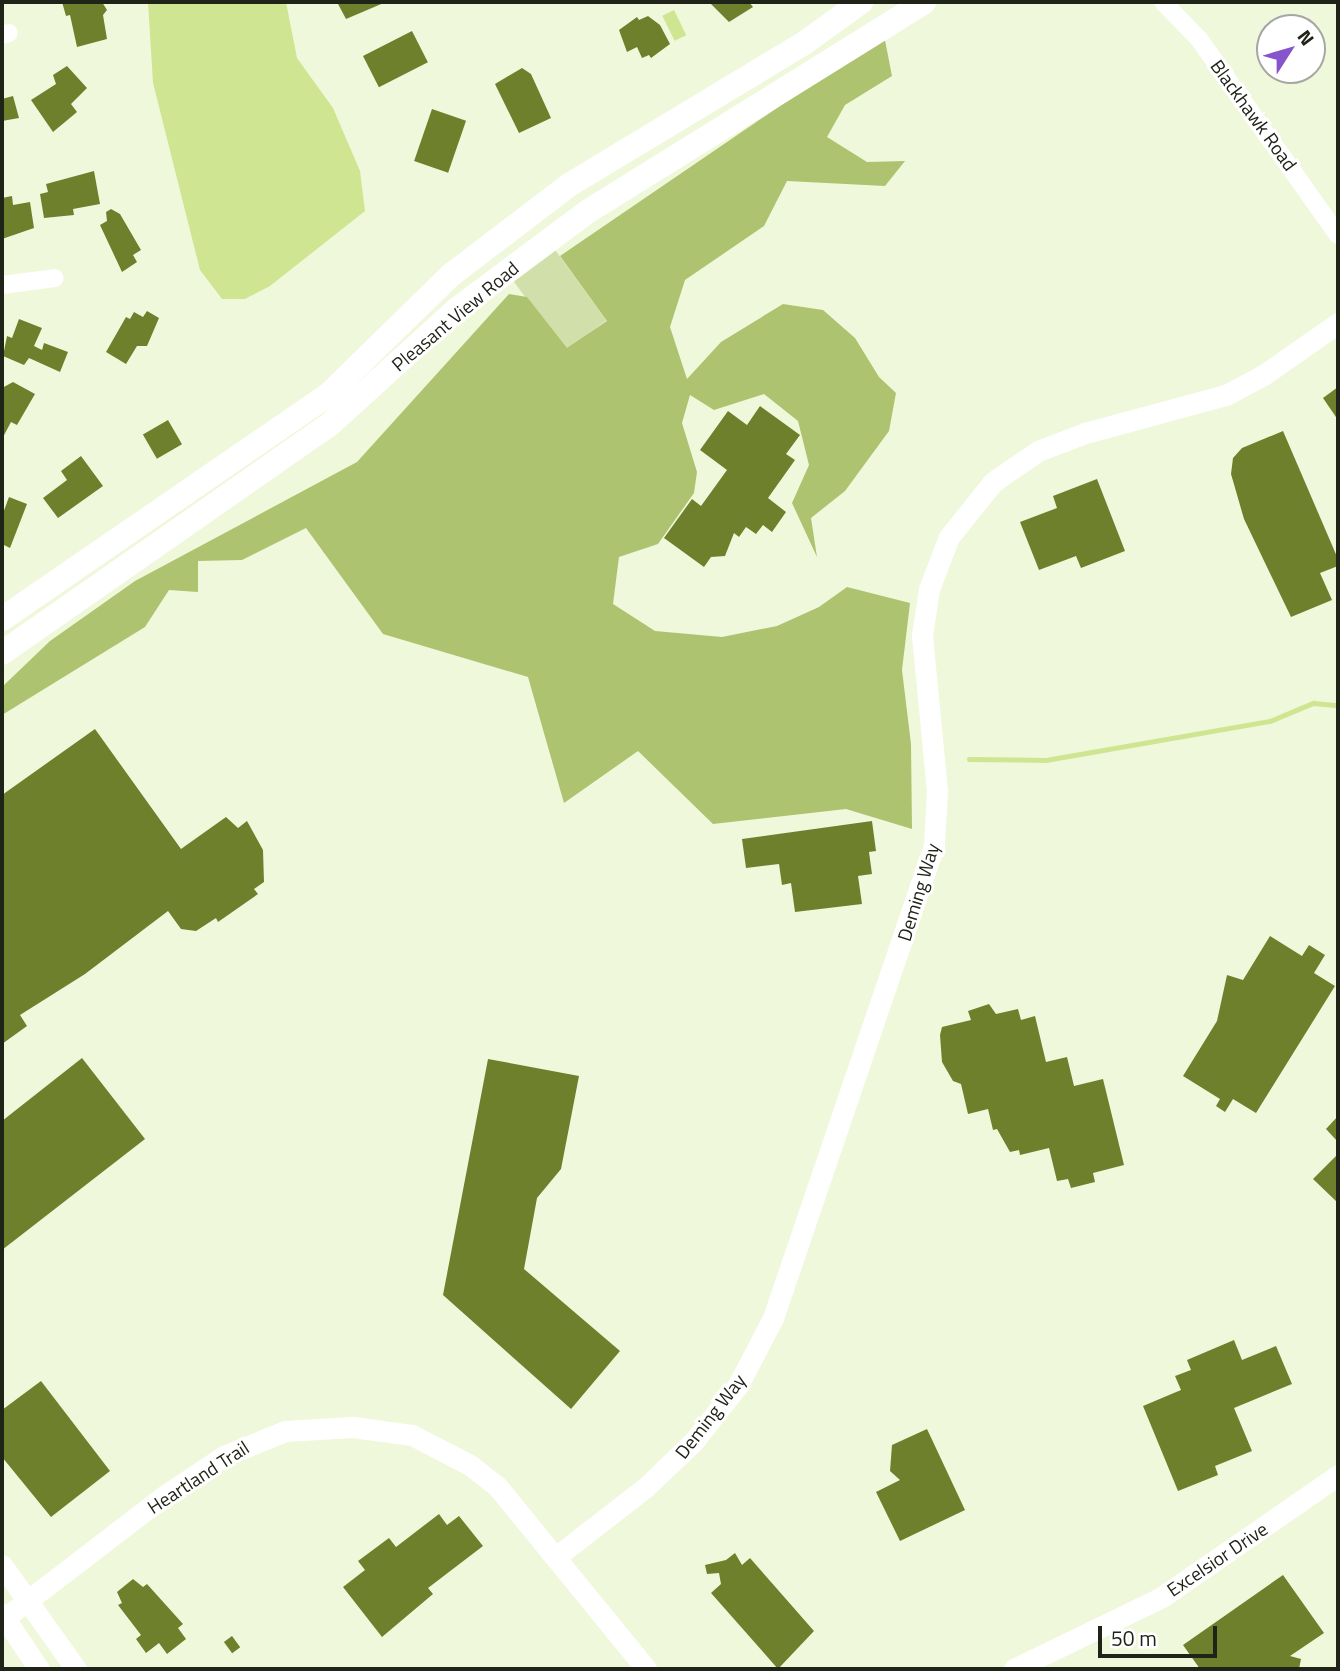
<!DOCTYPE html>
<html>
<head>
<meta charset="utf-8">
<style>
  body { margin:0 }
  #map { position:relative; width:1340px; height:1671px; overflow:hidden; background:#eff8db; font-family:"Titillium Web",sans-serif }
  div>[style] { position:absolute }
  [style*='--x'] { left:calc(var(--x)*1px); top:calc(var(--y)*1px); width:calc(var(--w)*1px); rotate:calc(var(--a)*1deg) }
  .green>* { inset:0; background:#d1e0ab; transform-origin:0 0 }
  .forest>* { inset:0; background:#aec36f }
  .water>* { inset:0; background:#d0e591; transform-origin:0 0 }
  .stream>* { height:4.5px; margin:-2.25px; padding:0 2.25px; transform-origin:2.25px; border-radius:2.25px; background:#d0e591 }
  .building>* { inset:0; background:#6e802c; transform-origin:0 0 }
  .minor>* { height:18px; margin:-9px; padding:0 9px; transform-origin:9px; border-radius:9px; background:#fff }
  .tertiary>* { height:21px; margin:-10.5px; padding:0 10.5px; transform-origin:10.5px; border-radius:10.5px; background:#fff }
  .secondary>* { height:24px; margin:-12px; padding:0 12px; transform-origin:12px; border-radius:12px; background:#fff }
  span { translate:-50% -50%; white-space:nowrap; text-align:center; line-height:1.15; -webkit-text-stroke:6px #fff; paint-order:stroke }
  .street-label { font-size:19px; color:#202318 }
  .frame { position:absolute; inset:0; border:4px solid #202318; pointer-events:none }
  .north { position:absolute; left:1256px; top:14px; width:70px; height:70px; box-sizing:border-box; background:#fff; border:2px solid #a6a7a3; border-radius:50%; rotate:53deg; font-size:19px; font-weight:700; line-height:28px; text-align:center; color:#202318 }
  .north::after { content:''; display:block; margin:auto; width:24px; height:32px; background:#8754cc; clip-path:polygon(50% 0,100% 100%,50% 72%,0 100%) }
  .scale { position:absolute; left:1098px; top:1626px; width:119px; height:32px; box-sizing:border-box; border:4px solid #202318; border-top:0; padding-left:9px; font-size:21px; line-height:24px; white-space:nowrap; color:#202318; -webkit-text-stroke:5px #fff; paint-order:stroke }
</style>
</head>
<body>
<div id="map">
  <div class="green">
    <i style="left:553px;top:247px;width:91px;height:52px;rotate:54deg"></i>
  </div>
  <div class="forest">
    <i style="clip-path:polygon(884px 35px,892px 76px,845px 105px,827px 137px,867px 162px,905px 161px,885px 186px,787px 181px,764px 226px,685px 280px,670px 327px,687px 379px,721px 342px,783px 304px,823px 310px,855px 338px,879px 377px,896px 393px,889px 431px,845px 491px,811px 518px,817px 557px,792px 503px,809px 465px,798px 421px,764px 394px,714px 410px,690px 395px,682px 423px,697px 472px,694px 493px,658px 544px,619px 557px,613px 604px,655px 631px,722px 637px,777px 626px,819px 607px,847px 587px,910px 603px,902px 670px,911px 744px,912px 829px,846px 809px,713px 824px,638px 751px,564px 803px,528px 677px,383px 634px,306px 528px,242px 560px,198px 561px,198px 592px,169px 590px,145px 627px,2px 715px,2px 687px,50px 641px,135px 581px,357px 462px,509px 294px,527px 297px,567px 348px,607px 321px,560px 256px)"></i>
  </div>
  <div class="water">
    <i style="clip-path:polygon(148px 2px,286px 2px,297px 58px,333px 108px,360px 171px,365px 211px,270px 286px,245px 299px,222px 299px,200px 270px,153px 83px)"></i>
    <i style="left:674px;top:10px;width:28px;height:13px;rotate:64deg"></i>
  </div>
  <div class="stream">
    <i style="--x:969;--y:759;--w:77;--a:0.7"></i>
    <i style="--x:1046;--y:760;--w:227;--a:-9.9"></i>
    <i style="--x:1270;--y:721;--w:47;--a:-22.7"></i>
    <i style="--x:1313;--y:703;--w:25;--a:5"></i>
  </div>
  <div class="building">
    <i style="clip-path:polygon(62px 2px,102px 2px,107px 10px,103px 15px,107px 39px,77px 47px,70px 15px,66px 16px)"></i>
    <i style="clip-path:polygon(337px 2px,386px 2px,346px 19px)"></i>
    <i style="clip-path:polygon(709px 2px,749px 2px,753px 7px,729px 22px)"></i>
    <i style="clip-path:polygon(648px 16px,660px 25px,670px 44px,651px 58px,649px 55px,642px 58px,637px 47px,627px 52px,619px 30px,637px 17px,639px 20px)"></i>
    <i style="left:412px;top:31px;width:35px;height:55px;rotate:63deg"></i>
    <i style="clip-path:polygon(67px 66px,87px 88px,71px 104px,77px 112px,53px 132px,31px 100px,56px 84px,53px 75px)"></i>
    <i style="clip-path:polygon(522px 68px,531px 74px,551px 118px,519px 133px,495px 84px)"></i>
    <i style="clip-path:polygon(13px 96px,19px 118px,2px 121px,2px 99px)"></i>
    <i style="left:432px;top:109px;width:36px;height:55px;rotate:19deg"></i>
    <i style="clip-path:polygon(94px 171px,100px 204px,73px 209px,74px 215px,44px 218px,40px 194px,48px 192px,46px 184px)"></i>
    <i style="clip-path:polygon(12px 196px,13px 205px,30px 202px,34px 228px,2px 239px,2px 198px)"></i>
    <i style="clip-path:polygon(111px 209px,120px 214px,141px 250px,133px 255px,137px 262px,122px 272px,100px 225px,107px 221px,106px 212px)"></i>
    <i style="clip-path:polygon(147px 311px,159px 318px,147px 346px,137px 346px,126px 364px,106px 352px,126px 317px,130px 319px,134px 312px,143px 317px)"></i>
    <i style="clip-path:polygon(19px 319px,42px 328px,34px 346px,42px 350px,44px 343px,68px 352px,60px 372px,29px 358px,24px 365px,3px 356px,7px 336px,12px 338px)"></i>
    <i style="clip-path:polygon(13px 382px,35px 394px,17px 425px,11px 422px,2px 439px,2px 388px)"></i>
    <i style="clip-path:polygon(1338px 387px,1338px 420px,1323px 398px)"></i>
    <i style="clip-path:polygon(760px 406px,800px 435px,786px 454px,795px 460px,768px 498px,786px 512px,772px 532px,763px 525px,756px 534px,746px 527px,739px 537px,734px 533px,725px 556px,711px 557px,704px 567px,664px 538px,692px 499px,701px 506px,727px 470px,700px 450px,728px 411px,747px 425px)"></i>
    <i style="left:168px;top:420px;width:28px;height:29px;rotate:60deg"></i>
    <i style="clip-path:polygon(1283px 431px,1338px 559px,1338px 566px,1320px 573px,1332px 600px,1291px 617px,1244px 519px,1231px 474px,1233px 458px,1242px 448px)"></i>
    <i style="clip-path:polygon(81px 456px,103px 486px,58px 518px,43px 498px,67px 480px,61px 471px)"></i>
    <i style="clip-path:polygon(1097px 479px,1125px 551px,1081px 568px,1076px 556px,1039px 570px,1020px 522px,1057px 508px,1053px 496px)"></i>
    <i style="clip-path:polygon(9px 497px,27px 504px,10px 548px,2px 544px,2px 516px)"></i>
    <i style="clip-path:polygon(95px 729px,181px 849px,226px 817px,238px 828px,247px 821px,263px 850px,264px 882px,254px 889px,258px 894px,218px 922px,216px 918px,196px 931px,181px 929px,168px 911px,85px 974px,20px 1015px,27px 1026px,2px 1044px,2px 795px)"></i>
    <i style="clip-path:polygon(872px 821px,876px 851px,869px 852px,872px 874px,858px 876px,862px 904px,795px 912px,791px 883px,782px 885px,779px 864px,746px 868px,742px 839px)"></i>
    <i style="clip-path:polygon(1270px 936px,1302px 956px,1309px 945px,1325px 955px,1314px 973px,1335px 986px,1256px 1113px,1233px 1099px,1225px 1112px,1216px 1106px,1220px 1099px,1183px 1076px,1217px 1021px,1227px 975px,1243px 980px)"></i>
    <i style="clip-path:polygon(989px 1004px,996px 1014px,1018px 1009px,1021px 1020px,1035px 1016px,1046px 1062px,1067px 1057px,1074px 1086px,1103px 1079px,1124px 1165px,1093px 1173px,1095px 1182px,1071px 1188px,1068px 1179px,1057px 1181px,1049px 1148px,1020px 1155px,1019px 1150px,1010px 1152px,997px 1129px,993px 1130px,988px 1109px,968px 1114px,961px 1084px,953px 1081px,942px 1062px,940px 1035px,942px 1027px,971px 1020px,968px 1011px)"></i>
    <i style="clip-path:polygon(82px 1058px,145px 1139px,2px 1250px,2px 1121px)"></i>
    <i style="clip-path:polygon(488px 1059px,579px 1076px,561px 1169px,537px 1198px,524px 1269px,620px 1351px,571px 1409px,443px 1295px)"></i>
    <i style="clip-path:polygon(1338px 1116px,1338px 1142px,1326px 1129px)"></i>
    <i style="clip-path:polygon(1338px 1154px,1338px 1203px,1313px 1179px)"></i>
    <i style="clip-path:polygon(1234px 1340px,1242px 1360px,1276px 1346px,1292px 1384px,1234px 1408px,1252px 1451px,1215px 1466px,1218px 1475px,1178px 1491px,1143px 1406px,1181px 1390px,1175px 1376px,1191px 1370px,1187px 1360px)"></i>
    <i style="clip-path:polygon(41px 1381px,110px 1471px,51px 1517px,2px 1457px,2px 1410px)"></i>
    <i style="clip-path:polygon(927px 1429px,965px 1510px,900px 1541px,876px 1492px,900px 1480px,890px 1471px,892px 1445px)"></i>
    <i style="clip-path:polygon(439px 1514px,447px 1525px,459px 1516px,483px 1546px,428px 1588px,433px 1594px,382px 1637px,343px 1587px,365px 1570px,358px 1561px,389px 1538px,396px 1547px)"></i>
    <i style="clip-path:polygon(735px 1553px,742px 1565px,750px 1558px,814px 1631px,778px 1669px,711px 1593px,721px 1584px,719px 1573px,707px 1574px,705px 1565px,726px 1560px)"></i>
    <i style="clip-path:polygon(1283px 1575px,1324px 1633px,1290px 1656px,1301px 1659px,1299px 1669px,1200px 1669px,1183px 1645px)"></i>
    <i style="clip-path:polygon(133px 1579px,143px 1587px,147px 1584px,183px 1624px,178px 1628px,186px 1639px,167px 1654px,159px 1643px,146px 1653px,136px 1639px,141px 1635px,118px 1605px,122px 1603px,117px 1592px)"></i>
    <i style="left:232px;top:1636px;width:14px;height:10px;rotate:54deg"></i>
  </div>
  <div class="minor">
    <i style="--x:1163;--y:2;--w:52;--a:45.8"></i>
    <i style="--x:1199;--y:39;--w:240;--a:54.7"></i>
    <i style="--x:2;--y:35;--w:7;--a:-16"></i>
    <i style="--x:2;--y:285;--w:53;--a:-7.5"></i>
  </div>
  <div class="tertiary">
    <i style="--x:557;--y:1556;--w:113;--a:-37.8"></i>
    <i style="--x:646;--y:1487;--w:66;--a:-43.8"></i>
    <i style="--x:694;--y:1441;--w:71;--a:-51.8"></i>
    <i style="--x:738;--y:1385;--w:76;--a:-62.4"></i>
    <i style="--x:773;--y:1318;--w:499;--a:-71.2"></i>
    <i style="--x:934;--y:846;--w:55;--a:-86.9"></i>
    <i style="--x:937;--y:791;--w:157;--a:-95.5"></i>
    <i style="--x:922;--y:635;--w:47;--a:-81.3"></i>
    <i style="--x:929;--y:589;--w:56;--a:-69"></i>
    <i style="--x:949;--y:537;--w:70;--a:-51.3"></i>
    <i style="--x:993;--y:482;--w:55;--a:-34.6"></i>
    <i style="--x:1038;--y:451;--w:50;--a:-21"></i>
    <i style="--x:1085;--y:433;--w:146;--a:-15.1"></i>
    <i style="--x:1226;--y:395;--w:44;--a:-28.3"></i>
    <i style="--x:1265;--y:374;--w:89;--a:-34.9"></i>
    <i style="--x:2;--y:1565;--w:128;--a:54.6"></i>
    <i style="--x:2;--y:1614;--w:66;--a:56.1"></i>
    <i style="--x:5;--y:1618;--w:200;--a:-37.5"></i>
    <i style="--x:164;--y:1496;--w:72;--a:-33.7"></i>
    <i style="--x:224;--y:1456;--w:66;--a:-22.3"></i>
    <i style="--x:285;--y:1431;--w:68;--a:-3.4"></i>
    <i style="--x:353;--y:1427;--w:60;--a:7.7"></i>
    <i style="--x:412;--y:1435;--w:65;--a:27.3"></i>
    <i style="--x:470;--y:1465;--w:34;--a:38"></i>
    <i style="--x:497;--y:1486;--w:236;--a:50.8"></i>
    <i style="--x:1014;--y:1669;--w:165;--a:-25.9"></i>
    <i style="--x:1162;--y:1597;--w:214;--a:-34.7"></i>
  </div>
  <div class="secondary">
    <i style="--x:2;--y:619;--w:396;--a:-34.5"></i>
    <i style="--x:328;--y:395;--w:172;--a:-44.3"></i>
    <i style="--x:451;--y:275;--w:148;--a:-37.3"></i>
    <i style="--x:569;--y:185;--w:273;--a:-31.1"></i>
    <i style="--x:803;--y:44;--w:72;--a:-35.9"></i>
    <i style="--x:2;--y:653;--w:397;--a:-34.9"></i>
    <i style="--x:328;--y:426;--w:174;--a:-42.2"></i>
    <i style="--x:457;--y:309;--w:162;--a:-36.7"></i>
    <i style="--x:587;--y:212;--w:397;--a:-31.9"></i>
  </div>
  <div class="street-label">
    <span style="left:1254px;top:115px;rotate:54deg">Blackhawk Road</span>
    <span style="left:455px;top:316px;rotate:-40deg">Pleasant View Road</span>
    <span style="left:918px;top:892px;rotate:-73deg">Deming Way</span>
    <span style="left:710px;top:1416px;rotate:-52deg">Deming Way</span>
    <span style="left:198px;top:1477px;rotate:-33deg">Heartland Trail</span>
    <span style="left:1217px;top:1559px;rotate:-34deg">Excelsior Drive</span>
  </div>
  <div class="frame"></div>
  <div class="north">N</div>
  <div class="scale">50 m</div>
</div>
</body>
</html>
